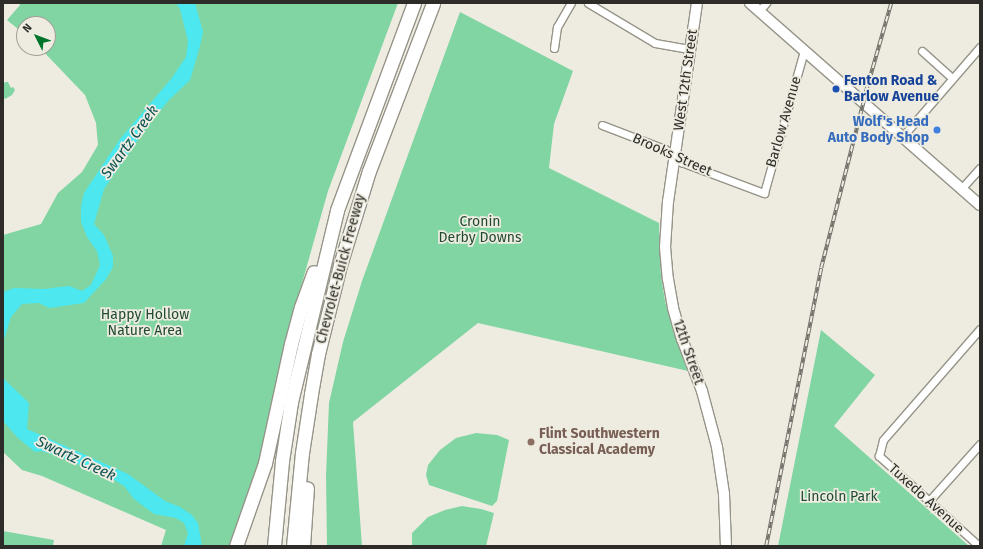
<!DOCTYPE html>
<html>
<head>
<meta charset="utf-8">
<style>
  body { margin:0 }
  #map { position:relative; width:983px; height:549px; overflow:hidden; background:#eeece0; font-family:"Fira Sans",sans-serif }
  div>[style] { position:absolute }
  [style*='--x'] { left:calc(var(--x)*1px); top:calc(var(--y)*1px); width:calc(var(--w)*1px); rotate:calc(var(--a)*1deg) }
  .green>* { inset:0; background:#80d5a3 }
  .water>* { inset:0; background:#4ce7ef }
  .roads { filter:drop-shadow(1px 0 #969489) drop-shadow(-1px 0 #969489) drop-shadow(0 1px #969489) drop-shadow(0 -1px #969489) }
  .street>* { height:7px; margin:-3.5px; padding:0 3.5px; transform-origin:3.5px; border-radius:3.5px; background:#fff }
  .secondary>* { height:10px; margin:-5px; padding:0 5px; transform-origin:5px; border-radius:5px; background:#fff }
  .highway>* { height:13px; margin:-6.5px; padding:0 6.5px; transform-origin:6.5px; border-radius:6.5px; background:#fff }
  .rail>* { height:3.5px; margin-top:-1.75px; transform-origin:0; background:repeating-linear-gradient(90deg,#eeece0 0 6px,#72716a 0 12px); box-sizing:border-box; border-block:1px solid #72716a }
  .dots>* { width:11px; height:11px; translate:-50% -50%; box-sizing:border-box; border:2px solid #eeece0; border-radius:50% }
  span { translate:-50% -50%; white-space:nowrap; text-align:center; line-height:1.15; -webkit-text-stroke:3.5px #eeece0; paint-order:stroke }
  .street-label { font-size:14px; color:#2d2c28 }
  .transit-label { font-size:14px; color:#164399; font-weight:700 }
  .left { translate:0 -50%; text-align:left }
  .shop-label { font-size:14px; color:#366cbe; font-weight:700 }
  .right { translate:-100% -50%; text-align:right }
  .park-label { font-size:14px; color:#204a33 }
  .education-label { font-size:14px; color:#785e54; font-weight:700 }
  .water-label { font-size:15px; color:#0f5255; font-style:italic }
  .frame { position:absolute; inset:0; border:4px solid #2d2c28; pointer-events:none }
  .north { position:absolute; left:16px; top:16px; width:40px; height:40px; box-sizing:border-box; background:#eeece0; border:1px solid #a19f96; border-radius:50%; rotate:312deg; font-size:11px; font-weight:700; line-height:16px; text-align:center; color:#2d2c28 }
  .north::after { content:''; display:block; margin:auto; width:14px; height:18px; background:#00752a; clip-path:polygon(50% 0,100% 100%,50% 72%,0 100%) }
</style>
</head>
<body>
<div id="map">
  <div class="green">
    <i style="clip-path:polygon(19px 3px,398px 3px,328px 191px,286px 340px,257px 475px,230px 546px,161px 546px,166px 530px,42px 476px,22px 470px,3px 452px,3px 235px,41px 224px,58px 193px,82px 172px,98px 145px,96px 123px,85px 95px,40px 48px,48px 48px,48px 24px,24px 24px,24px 34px,7px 20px,20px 5px)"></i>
    <i style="clip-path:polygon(460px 12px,573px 71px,554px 124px,549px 168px,659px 223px,661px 276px,665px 301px,674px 334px,688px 371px,478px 323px,353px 422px,362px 546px,327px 546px,326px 476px,329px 403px,343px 342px,362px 281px)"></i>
    <i style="clip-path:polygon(6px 82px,8px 82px,11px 88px,13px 87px,15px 90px,12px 95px,5px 99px,3px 96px,3px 83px)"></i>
    <i style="clip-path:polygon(821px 330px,875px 375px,834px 426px,969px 546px,778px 546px)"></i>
    <i style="clip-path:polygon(476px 433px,497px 435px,509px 440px,497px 501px,492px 506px,429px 485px,426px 475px,428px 465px,440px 450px,456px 438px)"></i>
    <i style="clip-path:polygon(462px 506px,481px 509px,494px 513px,486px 546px,412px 546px,412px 533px,428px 517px,445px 510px)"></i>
    <i style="clip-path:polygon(3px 531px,54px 540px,53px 546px,3px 546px)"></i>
  </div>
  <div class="water">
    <i style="clip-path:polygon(176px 3px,195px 3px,203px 32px,200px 46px,190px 80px,169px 100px,148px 125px,104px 189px,94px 224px,104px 235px,113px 256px,113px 267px,106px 279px,84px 303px,49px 308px,39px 303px,22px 304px,11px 317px,3px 343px,3px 292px,14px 288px,44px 289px,69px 286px,82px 291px,91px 285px,100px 265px,97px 251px,87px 237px,81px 222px,81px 206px,84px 193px,120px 139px,171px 79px,186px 57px,188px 41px,180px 9px)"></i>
    <i style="clip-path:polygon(3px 378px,29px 403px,27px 429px,128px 474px,165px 501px,180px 507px,192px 515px,198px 523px,202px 546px,184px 546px,188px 533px,184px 523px,176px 518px,154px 514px,134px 499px,124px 486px,106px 475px,51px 454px,41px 451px,35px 452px,17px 437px,3px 421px)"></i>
  </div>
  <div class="roads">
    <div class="street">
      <i style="--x:588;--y:3;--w:78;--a:30.8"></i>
      <i style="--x:655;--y:43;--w:36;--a:10"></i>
      <i style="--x:759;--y:11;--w:11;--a:-49"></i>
      <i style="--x:554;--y:48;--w:21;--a:-82"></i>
      <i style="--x:557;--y:27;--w:28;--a:-60"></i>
      <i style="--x:922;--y:51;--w:40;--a:42"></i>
      <i style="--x:602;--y:125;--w:67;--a:20.9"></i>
      <i style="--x:665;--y:149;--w:21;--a:39"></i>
      <i style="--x:681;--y:162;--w:89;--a:20.5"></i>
      <i style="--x:764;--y:193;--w:148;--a:-74.3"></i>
      <i style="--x:902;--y:137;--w:119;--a:-49.1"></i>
      <i style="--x:961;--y:189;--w:28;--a:-48"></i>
      <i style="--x:928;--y:502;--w:78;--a:-48.1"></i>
      <i style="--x:979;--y:546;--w:135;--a:-138"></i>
      <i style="--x:879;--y:456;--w:16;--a:-76"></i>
      <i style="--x:883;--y:440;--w:147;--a:-48.9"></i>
    </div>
    <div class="secondary">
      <i style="--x:697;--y:3;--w:200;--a:98.3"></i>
      <i style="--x:668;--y:201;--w:46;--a:93.7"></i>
      <i style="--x:665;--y:247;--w:32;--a:85"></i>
      <i style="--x:668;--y:279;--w:29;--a:80"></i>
      <i style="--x:673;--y:308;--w:32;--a:74"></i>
      <i style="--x:682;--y:339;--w:56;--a:69"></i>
      <i style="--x:702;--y:391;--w:58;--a:75"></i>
      <i style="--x:717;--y:447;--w:48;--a:81.5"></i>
      <i style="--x:724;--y:494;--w:52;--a:87.8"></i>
      <i style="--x:750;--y:3;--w:306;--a:41.3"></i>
    </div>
    <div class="highway">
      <i style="--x:236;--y:546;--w:88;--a:-70.7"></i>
      <i style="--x:265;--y:463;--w:122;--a:-77.7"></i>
      <i style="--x:291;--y:344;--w:38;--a:-75"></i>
      <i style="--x:301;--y:307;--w:37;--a:-70"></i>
      <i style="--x:274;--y:546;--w:85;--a:-84.6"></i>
      <i style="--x:282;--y:461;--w:60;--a:-81.3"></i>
      <i style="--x:291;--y:402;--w:197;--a:-76.5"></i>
      <i style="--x:337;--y:210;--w:221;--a:-69.6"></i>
      <i style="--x:293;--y:546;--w:93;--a:-84.5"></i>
      <i style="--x:302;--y:453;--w:60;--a:-81.3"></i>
      <i style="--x:311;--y:394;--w:41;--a:-80.1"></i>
      <i style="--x:318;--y:354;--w:92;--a:-76.1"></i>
      <i style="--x:340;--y:265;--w:98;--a:-72.9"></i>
      <i style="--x:369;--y:171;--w:180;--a:-69.1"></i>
      <i style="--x:303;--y:546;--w:58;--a:-86.1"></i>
    </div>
  </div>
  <div class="rail">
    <i style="--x:766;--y:546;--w:283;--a:-78.8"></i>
    <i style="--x:821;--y:268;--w:183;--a:-75.7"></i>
    <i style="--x:866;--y:91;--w:91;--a:-74.1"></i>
  </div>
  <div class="dots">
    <i style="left:836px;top:89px;background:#1a4fb4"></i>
    <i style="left:937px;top:130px;background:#3f7fe0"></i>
    <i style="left:531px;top:442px;background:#8d6e63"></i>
  </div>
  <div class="street-label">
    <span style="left:686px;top:80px;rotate:-82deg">West 12th Street</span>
    <span style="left:784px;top:122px;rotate:-74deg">Barlow Avenue</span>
    <span style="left:672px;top:155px;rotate:24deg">Brooks Street</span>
    <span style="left:341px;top:269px;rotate:-75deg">Chevrolet-Buick Freeway</span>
    <span style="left:688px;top:352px;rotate:71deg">12th Street</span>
    <span style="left:926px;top:499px;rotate:42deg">Tuxedo Avenue</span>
  </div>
  <div class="transit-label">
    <span class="left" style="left:844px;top:89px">Fenton Road &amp;<br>Barlow Avenue</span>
  </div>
  <div class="shop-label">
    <span class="right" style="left:929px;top:130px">Wolf's Head<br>Auto Body Shop</span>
  </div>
  <div class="park-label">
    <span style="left:480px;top:230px">Cronin<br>Derby Downs</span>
    <span style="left:145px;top:323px">Happy Hollow<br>Nature Area</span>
    <span style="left:839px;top:497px">Lincoln Park</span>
  </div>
  <div class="education-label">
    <span class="left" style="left:539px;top:442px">Flint Southwestern<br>Classical Academy</span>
  </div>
  <div class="water-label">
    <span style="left:130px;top:142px;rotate:-54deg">Swartz Creek</span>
    <span style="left:76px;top:459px;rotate:25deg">Swartz Creek</span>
  </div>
  <div class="frame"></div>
  <div class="north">N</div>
</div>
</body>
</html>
